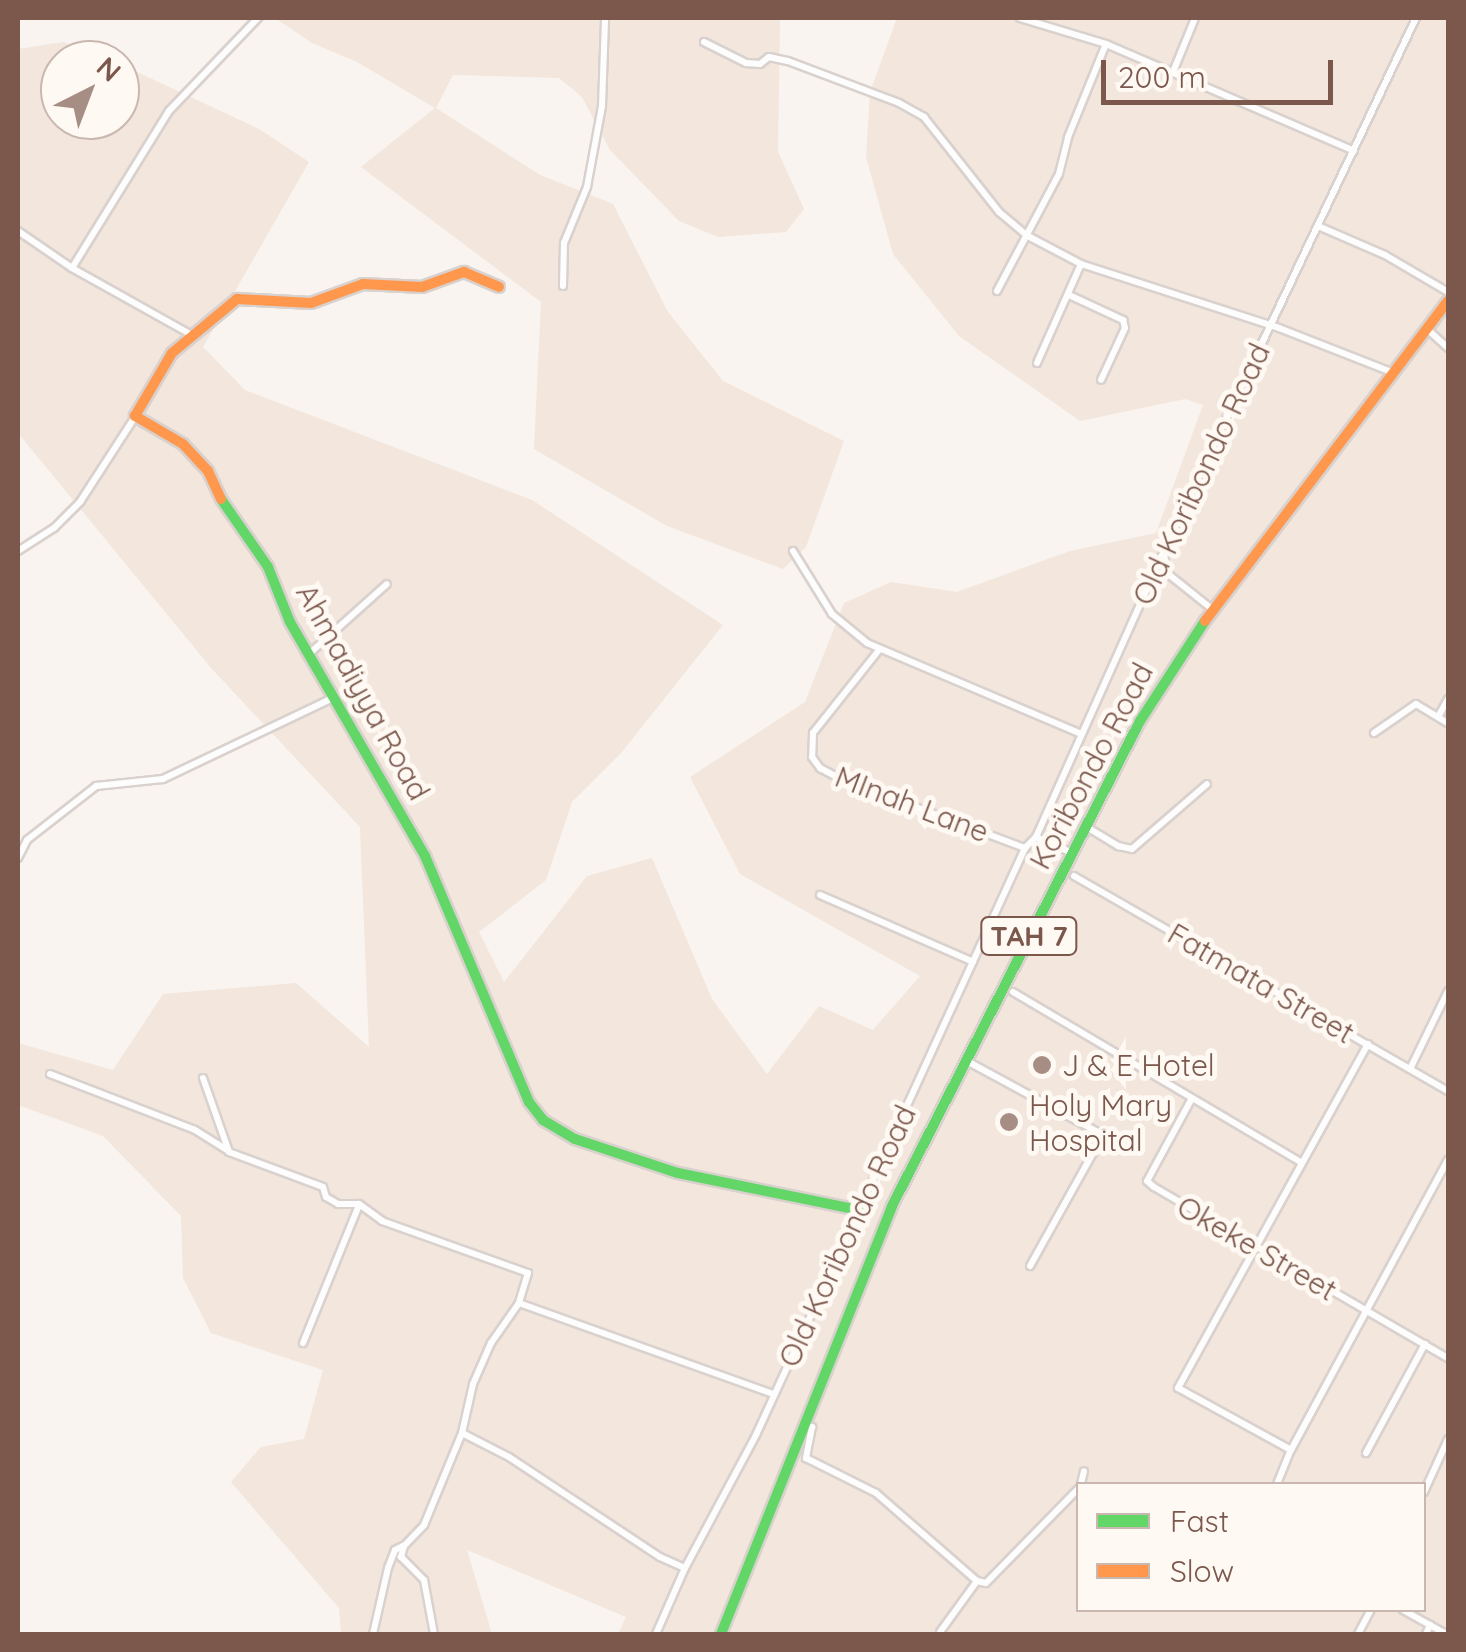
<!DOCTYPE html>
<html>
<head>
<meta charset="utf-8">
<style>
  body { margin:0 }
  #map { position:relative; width:1466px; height:1652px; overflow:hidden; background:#f9f4ef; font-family:Quicksand,sans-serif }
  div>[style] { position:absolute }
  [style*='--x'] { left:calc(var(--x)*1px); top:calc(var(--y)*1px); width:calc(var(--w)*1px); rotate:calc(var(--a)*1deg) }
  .residential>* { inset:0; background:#f2e6dd }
  .roads { filter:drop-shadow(2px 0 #d9d1cd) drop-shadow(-2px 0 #d9d1cd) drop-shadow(0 2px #d9d1cd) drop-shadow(0 -2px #d9d1cd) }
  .street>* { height:6px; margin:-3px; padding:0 3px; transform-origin:3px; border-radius:3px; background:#fefdfd }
  .fast>* { height:10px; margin:-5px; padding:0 5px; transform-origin:5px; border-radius:5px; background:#63d668 }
  .slow>* { height:10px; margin:-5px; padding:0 5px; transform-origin:5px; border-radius:5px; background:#ff974d }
  .dots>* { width:28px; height:28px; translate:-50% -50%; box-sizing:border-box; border:5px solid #fff9f3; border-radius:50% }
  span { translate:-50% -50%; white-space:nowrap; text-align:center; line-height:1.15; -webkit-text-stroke:10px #fff9f3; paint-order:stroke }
  .shield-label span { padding:2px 8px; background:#fff9f3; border:2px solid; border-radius:8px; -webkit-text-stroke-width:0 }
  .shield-label { font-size:28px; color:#7b574c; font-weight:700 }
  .street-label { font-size:30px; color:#7b574c }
  .poi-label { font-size:30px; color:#7b574c }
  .left { translate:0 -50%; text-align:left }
  .frame { position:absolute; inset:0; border:20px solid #7b574c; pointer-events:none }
  .legend { position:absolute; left:1076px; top:1482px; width:350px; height:130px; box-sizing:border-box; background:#fff9f3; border:2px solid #cab8b0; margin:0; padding:12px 18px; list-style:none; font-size:30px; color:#7b574c }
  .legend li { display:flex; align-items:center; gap:20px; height:50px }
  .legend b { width:50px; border:2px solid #cab8b0 }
  .north { position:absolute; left:40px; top:40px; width:100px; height:100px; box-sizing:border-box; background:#fff9f3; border:2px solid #cab8b0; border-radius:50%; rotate:42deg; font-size:28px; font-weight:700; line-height:40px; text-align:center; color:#7b574c }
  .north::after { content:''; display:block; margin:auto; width:35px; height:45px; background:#a78e85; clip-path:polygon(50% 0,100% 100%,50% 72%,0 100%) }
  .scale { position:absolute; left:1101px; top:60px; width:232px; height:45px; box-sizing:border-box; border:5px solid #7b574c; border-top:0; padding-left:12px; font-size:30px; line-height:35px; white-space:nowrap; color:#7b574c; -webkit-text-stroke:8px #fff9f3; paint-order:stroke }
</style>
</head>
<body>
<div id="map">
  <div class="residential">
    <i style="clip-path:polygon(275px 18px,780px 18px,778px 152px,804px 209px,786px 232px,718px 237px,679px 221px,610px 150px,582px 97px,559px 78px,453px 75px,436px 108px,540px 175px,613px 204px,668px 312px,723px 381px,844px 441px,806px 547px,783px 569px,667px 526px,534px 449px,541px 302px,361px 167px,435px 108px,357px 62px,312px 43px)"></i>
    <i style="clip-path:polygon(evenodd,897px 18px,1448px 18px,1448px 1634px,618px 1634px,626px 1617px,467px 1550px,492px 1634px,341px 1634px,339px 1608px,231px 1482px,261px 1447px,304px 1439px,323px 1370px,211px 1333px,183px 1278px,181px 1216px,103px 1136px,18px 1105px,18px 1043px,113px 1070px,163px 994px,296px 983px,369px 1047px,360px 827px,212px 669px,18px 433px,18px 49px,63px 42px,109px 60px,60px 60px,60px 120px,120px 120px,120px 64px,259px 129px,309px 162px,203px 347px,245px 390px,532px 500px,723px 625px,621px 753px,572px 802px,546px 880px,479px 932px,504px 982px,587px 876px,652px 858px,712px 999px,767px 1074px,819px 1006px,873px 1030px,920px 976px,740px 874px,690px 777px,805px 702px,844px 603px,891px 582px,957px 592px,1070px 551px,1156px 533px,1203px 405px,1185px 399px,1080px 421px,959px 336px,893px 254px,866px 157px,870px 92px,897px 18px,1078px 1484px,1424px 1484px,1424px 1610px,1078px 1610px,1078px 1484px)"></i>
  </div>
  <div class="roads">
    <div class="street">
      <i style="--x:1020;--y:18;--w:90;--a:16.8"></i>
      <i style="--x:1106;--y:44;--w:270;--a:23.3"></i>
      <i style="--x:704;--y:42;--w:47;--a:26.6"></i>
      <i style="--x:746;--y:63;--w:14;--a:4"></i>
      <i style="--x:760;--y:64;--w:11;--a:-38"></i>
      <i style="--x:769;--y:57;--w:19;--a:12"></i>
      <i style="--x:788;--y:61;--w:119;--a:20.7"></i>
      <i style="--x:899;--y:103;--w:29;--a:29"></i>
      <i style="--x:924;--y:117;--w:121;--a:51.7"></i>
      <i style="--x:999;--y:212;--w:35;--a:40"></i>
      <i style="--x:1026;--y:235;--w:62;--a:27.8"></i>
      <i style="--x:1081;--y:264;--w:208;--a:17.9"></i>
      <i style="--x:1279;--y:328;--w:120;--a:21.4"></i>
      <i style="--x:1173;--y:72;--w:58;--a:-67.8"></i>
      <i style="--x:1318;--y:226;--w:73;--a:23.4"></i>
      <i style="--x:1385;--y:255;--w:73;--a:30.4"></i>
      <i style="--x:18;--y:231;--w:65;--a:34.4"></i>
      <i style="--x:563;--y:286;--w:43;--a:-88.7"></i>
      <i style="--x:564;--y:243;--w:61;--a:-67.7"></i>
      <i style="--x:587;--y:187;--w:82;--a:-79.5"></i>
      <i style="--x:602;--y:106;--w:88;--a:-88"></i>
      <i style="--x:997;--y:291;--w:132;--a:-62.1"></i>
      <i style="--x:1059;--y:174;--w:38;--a:-76"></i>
      <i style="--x:1068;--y:137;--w:100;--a:-67.8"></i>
      <i style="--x:1069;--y:295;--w:60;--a:24.8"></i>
      <i style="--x:1123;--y:320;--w:8;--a:76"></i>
      <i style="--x:1125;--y:328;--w:57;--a:114.8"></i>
      <i style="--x:1427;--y:329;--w:28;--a:42"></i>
      <i style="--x:190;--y:334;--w:135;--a:-150.8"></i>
      <i style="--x:72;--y:268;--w:185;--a:-58.3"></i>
      <i style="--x:169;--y:111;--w:129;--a:-46.3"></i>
      <i style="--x:1037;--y:363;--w:108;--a:-66"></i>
      <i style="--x:18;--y:551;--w:43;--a:-32.6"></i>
      <i style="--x:54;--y:528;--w:37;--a:-45"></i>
      <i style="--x:80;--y:502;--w:101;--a:-57.1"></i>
      <i style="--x:793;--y:551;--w:74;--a:58.2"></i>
      <i style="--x:832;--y:614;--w:45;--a:39.6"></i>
      <i style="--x:867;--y:643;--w:233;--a:23"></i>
      <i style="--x:1164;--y:554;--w:19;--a:81"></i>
      <i style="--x:1167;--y:573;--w:58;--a:38.7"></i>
      <i style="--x:879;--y:650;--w:106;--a:128.5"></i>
      <i style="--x:813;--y:733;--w:24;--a:92"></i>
      <i style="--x:812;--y:757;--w:14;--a:54"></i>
      <i style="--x:820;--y:768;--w:24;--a:28"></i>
      <i style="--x:841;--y:779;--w:197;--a:20.6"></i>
      <i style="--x:310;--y:653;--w:103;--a:-41.9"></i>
      <i style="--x:1438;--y:717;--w:21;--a:-61"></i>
      <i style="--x:1374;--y:733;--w:51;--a:-34.6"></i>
      <i style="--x:1416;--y:704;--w:37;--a:31"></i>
      <i style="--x:1085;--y:826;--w:39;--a:31"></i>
      <i style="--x:1118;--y:846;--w:14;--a:12"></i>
      <i style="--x:1132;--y:849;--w:99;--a:-40.9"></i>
      <i style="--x:1036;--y:837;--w:316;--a:-65.9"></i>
      <i style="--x:1165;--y:548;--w:586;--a:-64.66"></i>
      <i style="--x:18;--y:858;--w:20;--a:-63"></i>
      <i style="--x:27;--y:840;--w:88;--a:-38"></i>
      <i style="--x:96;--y:786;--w:67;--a:-6"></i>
      <i style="--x:163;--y:779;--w:188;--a:-25.5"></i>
      <i style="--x:1074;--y:876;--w:431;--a:29.9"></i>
      <i style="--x:820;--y:895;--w:167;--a:23.6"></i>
      <i style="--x:1013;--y:992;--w:334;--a:30.6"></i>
      <i style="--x:965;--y:1060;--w:157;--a:28.5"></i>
      <i style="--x:1103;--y:1135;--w:150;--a:119.1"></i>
      <i style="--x:1410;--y:1069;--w:87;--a:-64"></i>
      <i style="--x:50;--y:1074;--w:155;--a:21.1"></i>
      <i style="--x:195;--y:1130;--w:39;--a:32"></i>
      <i style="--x:203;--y:1078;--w:78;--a:70.6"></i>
      <i style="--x:229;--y:1152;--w:100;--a:20.4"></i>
      <i style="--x:323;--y:1187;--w:10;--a:73"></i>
      <i style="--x:326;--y:1197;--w:14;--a:30"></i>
      <i style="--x:338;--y:1204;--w:21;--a:0"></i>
      <i style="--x:359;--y:1204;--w:29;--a:36"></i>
      <i style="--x:382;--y:1221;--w:155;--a:19.6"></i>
      <i style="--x:528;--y:1273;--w:31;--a:107"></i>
      <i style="--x:519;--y:1303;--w:270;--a:19.7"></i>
      <i style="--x:1191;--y:1100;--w:92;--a:118.5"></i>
      <i style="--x:1147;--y:1181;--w:9;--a:41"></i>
      <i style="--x:1154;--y:1187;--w:340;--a:30.2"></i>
      <i style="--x:303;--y:1343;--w:149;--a:-67.9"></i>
      <i style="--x:804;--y:1424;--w:9;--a:21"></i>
      <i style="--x:812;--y:1427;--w:32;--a:101"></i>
      <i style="--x:806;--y:1458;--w:78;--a:26.6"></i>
      <i style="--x:876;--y:1493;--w:134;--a:41.1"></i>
      <i style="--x:977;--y:1581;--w:9;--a:13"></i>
      <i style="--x:986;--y:1583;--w:132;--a:-45.6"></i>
      <i style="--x:462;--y:1433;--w:53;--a:27.1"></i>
      <i style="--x:509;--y:1457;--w:181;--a:33.5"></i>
      <i style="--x:660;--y:1557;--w:27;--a:24"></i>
      <i style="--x:1291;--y:1450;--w:129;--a:-151.2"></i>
      <i style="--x:1178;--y:1388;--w:393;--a:-61.1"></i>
      <i style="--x:1366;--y:1453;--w:124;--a:-61.6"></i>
      <i style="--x:1081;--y:1484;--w:13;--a:-77"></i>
      <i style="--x:1277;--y:1484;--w:37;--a:-68"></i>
      <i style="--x:1291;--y:1450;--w:330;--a:-61.6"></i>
      <i style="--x:1424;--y:1492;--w:58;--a:-65.6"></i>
      <i style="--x:1403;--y:1610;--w:49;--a:29.2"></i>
      <i style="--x:940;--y:1632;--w:63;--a:-54"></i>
      <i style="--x:373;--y:1634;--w:68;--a:-77.2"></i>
      <i style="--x:388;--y:1568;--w:19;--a:-69"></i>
      <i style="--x:395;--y:1550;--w:9;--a:-27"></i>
      <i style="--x:434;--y:1634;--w:55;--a:-100.5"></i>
      <i style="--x:424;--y:1580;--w:33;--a:-135"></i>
      <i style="--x:401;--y:1557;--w:11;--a:-75"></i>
      <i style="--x:404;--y:1546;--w:29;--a:-46"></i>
      <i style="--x:424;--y:1525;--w:100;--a:-67.6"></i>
      <i style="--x:462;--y:1433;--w:50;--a:-77.3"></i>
      <i style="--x:473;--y:1384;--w:45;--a:-66.3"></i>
      <i style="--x:491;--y:1343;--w:49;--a:-55"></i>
      <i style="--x:656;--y:1634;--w:72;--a:-66.3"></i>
      <i style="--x:685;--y:1568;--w:151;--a:-61.9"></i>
      <i style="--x:756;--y:1435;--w:646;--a:-65.38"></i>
      <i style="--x:1025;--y:848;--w:16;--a:-45"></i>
      <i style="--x:1036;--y:837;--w:39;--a:24"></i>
      <i style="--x:1358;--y:1634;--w:27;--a:-62"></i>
      <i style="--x:1426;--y:1634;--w:10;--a:-66"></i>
    </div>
    <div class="fast">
      <i style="--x:221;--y:499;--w:83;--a:55.3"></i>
      <i style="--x:268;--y:567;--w:59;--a:68.2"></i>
      <i style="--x:290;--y:622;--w:270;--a:60"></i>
      <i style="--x:425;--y:856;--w:267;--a:67.1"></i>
      <i style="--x:529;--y:1102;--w:23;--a:52"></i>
      <i style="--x:543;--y:1120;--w:37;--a:31"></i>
      <i style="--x:575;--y:1139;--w:108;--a:18.3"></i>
      <i style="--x:678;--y:1173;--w:185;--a:11.6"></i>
      <i style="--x:721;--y:1634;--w:461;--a:-68.2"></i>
      <i style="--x:892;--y:1206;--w:545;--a:-62.92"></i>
      <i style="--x:1140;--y:721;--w:119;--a:-57"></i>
    </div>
    <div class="slow">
      <i style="--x:221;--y:499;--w:31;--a:-115"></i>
      <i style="--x:208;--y:471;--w:37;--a:-133"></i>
      <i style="--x:183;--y:444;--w:56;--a:-149.7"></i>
      <i style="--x:135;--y:416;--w:73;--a:-59.6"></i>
      <i style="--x:172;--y:353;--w:85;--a:-39.7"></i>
      <i style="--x:237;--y:299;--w:74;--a:3.1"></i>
      <i style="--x:311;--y:303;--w:55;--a:-20.1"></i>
      <i style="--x:363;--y:284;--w:59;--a:2.9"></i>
      <i style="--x:422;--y:287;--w:45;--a:-19.7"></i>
      <i style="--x:464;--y:272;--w:38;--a:23"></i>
      <i style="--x:1205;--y:621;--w:402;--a:-52.8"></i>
    </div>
  </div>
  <div class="dots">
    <i style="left:1042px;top:1065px;background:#a78e85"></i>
    <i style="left:1009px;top:1122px;background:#a78e85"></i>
  </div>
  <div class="shield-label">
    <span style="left:1029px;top:936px">TAH 7</span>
  </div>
  <div class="street-label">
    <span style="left:1201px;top:474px;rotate:-65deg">Old Koribondo Road</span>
    <span style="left:363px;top:692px;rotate:61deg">Ahmadiyya Road</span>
    <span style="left:1091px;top:766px;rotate:-62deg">Koribondo Road</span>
    <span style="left:912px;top:804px;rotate:21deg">MInah Lane</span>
    <span style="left:1261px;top:983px;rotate:30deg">Fatmata Street</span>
    <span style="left:847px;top:1236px;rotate:-65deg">Old Koribondo Road</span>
    <span style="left:1257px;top:1248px;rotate:30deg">Okeke Street</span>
  </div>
  <div class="poi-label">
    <span class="left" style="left:1062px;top:1065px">J &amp; E Hotel</span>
    <span class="left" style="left:1029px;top:1122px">Holy Mary<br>Hospital</span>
  </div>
  <div class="frame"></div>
  <ul class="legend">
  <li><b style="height:12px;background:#63d668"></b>Fast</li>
  <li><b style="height:12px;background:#ff974d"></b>Slow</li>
  </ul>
  <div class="north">N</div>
  <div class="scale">200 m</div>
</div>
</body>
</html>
